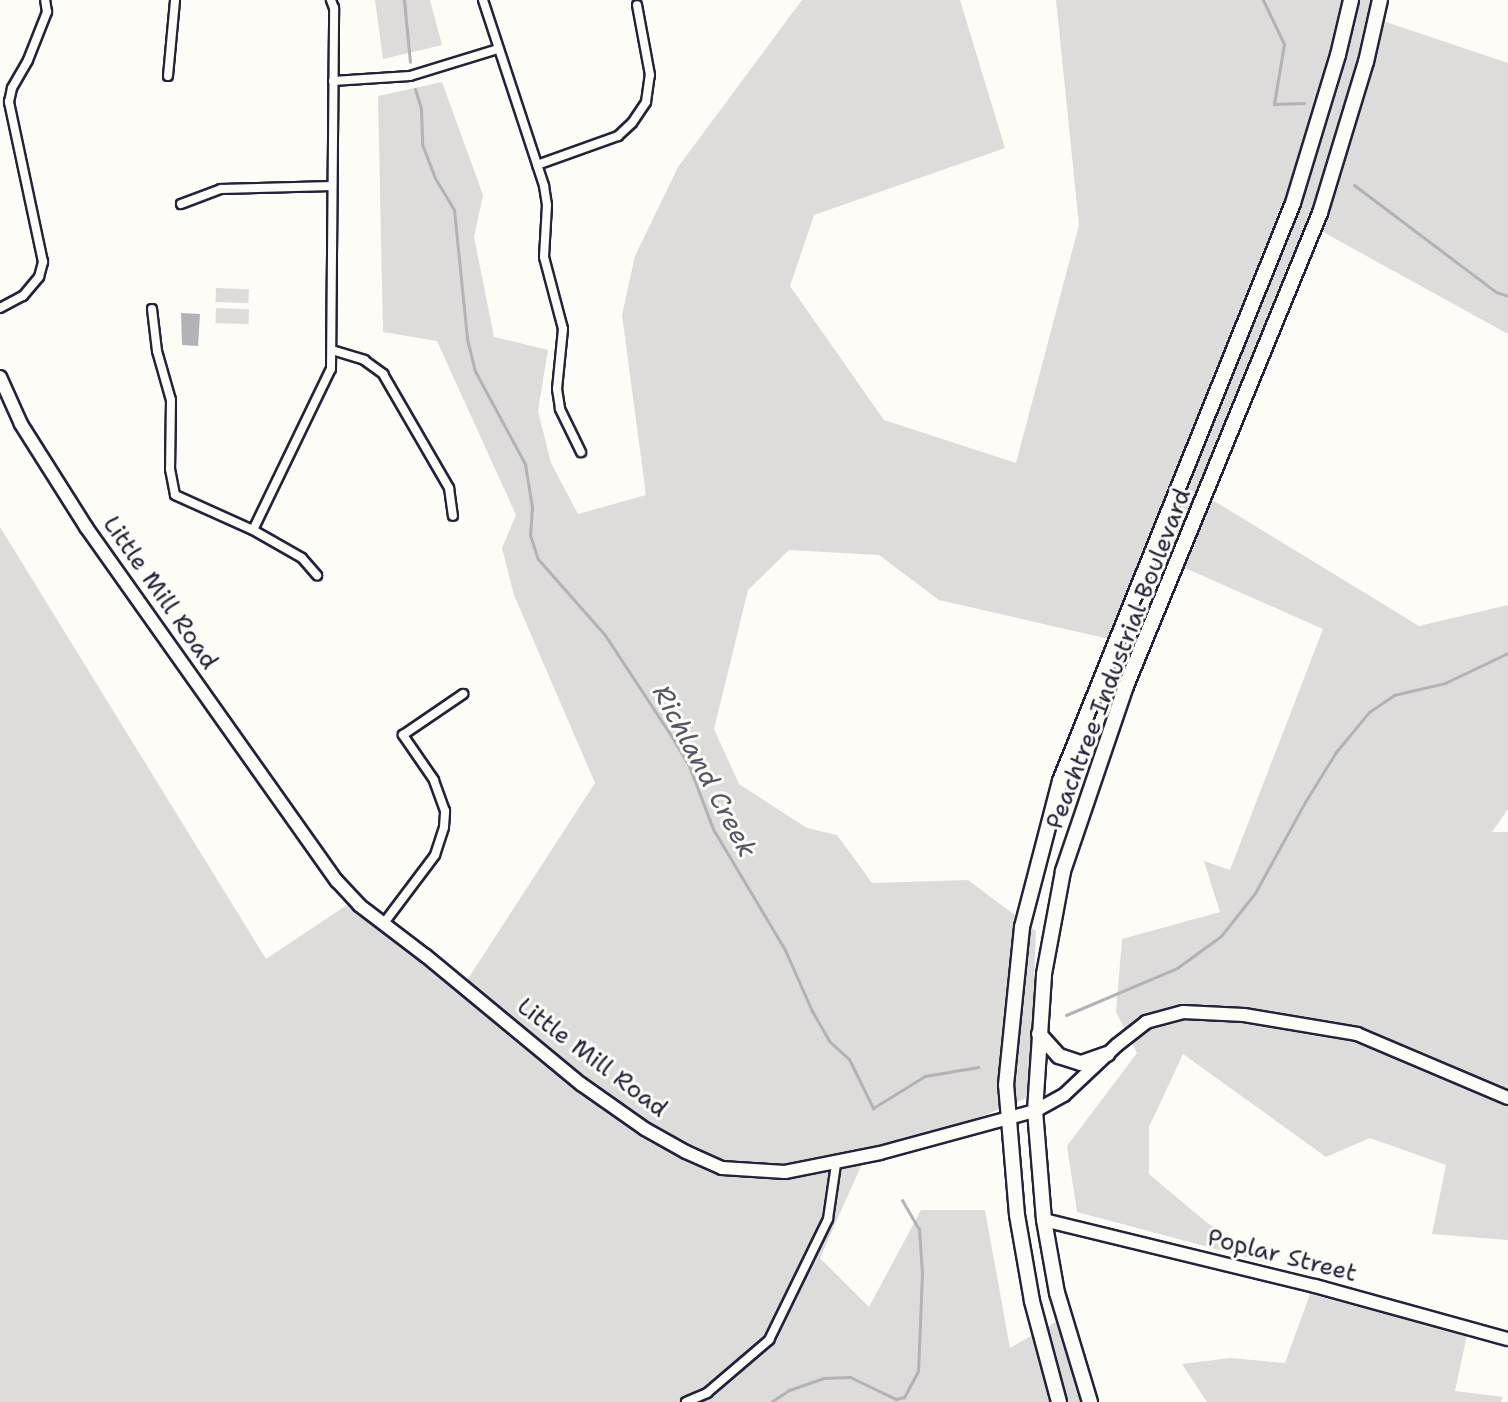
<!DOCTYPE html>
<html>
<head>
<meta charset="utf-8">
<style>
  body { margin:0 }
  #map { position:relative; width:1508px; height:1402px; overflow:hidden; background:#fdfcf7; font-family:"Shantell Sans",sans-serif }
  div>[style] { position:absolute }
  [style*='--x'] { left:calc(var(--x)*1px); top:calc(var(--y)*1px); width:calc(var(--w)*1px); rotate:calc(var(--a)*1deg) }
  .green>* { inset:0; background:#dddcdb; transform-origin:0 0 }
  .water>* { inset:0; background:#b2b2b7 }
  .stream>* { height:3px; margin:-1.5px; padding:0 1.5px; transform-origin:1.5px; border-radius:1.5px; background:#b2b2b7 }
  .roads { filter:drop-shadow(2px 0 #22223b) drop-shadow(-2px 0 #22223b) drop-shadow(0 2px #22223b) drop-shadow(0 -2px #22223b) }
  .street>* { height:8px; margin:-4px; padding:0 4px; transform-origin:4px; border-radius:4px; background:#fdfcf7 }
  .secondary>* { height:12px; margin:-6px; padding:0 6px; transform-origin:6px; border-radius:6px; background:#fdfcf7 }
  .primary>* { height:14px; margin:-7px; padding:0 7px; transform-origin:7px; border-radius:7px; background:#fdfcf7 }
  span { translate:-50% -50%; white-space:nowrap; text-align:center; line-height:1.15; -webkit-text-stroke:6px #fdfcf7; paint-order:stroke }
  .street-label { font-size:24px; color:#22223b }
  .water-label { font-size:26px; color:#545466; font-style:italic }
</style>
</head>
<body>
<div id="map">
  <div class="green">
    <i style="clip-path:polygon(375px 0,430px 0,442px 45px,383px 59px)"></i>
    <i style="clip-path:polygon(802px 0,960px 0,1005px 148px,814px 215px,790px 286px,884px 420px,1016px 463px,1079px 225px,1056px 0,1378px 0,1374px 18px,1508px 63px,1508px 334px,1314px 227px,1201px 493px,1419px 626px,1508px 605px,1508px 809px,1492px 832px,1508px 832px,1508px 1240px,1432px 1234px,1446px 1165px,1370px 1138px,1326px 1157px,1183px 1054px,1149px 1127px,1149px 1174px,1206px 1222px,1272px 1264px,1077px 1212px,1067px 1146px,1137px 1053px,1116px 1012px,1122px 939px,1220px 912px,1204px 861px,1230px 870px,1323px 629px,1149px 552px,1118px 641px,939px 600px,879px 555px,789px 550px,748px 590px,714px 729px,739px 784px,807px 828px,837px 835px,872px 883px,968px 880px,1036px 931px,1029px 1097px,861px 1166px,820px 1258px,869px 1307px,921px 1210px,985px 1210px,1010px 1348px,1059px 1320px,1091px 1402px,0 1402px,0 527px,266px 959px,353px 901px,462px 988px,595px 783px,514px 595px,502px 548px,516px 515px,437px 341px,383px 332px,378px 96px,442px 82px,483px 195px,474px 237px,494px 337px,548px 350px,538px 411px,551px 463px,578px 514px,646px 495px,622px 315px,635px 256px,678px 167px)"></i>
    <i style="left:216px;top:288px;width:33px;height:14px;rotate:2deg"></i>
    <i style="left:216px;top:308px;width:33px;height:15px;rotate:2deg"></i>
    <i style="clip-path:polygon(1310px 1294px,1467px 1335px,1455px 1391px,1503px 1397px,1501px 1402px,1207px 1402px,1182px 1364px,1230px 1358px,1285px 1363px)"></i>
  </div>
  <div class="water">
    <i style="clip-path:polygon(181px 313px,200px 314px,198px 346px,182px 345px)"></i>
  </div>
  <div class="stream">
    <i style="--x:404;--y:0;--w:62;--a:84.5"></i>
    <i style="--x:1263;--y:0;--w:49;--a:64.5"></i>
    <i style="--x:1284;--y:44;--w:61;--a:99.5"></i>
    <i style="--x:1274;--y:104;--w:30;--a:-2"></i>
    <i style="--x:415;--y:89;--w:21;--a:73"></i>
    <i style="--x:421;--y:109;--w:35;--a:88"></i>
    <i style="--x:422;--y:144;--w:36;--a:69"></i>
    <i style="--x:435;--y:178;--w:37;--a:59"></i>
    <i style="--x:454;--y:210;--w:130;--a:84.2"></i>
    <i style="--x:467;--y:339;--w:33;--a:76"></i>
    <i style="--x:475;--y:371;--w:106;--a:61.7"></i>
    <i style="--x:525;--y:464;--w:44;--a:80.8"></i>
    <i style="--x:532;--y:507;--w:28;--a:94"></i>
    <i style="--x:530;--y:535;--w:25;--a:72"></i>
    <i style="--x:538;--y:559;--w:101;--a:48.6"></i>
    <i style="--x:605;--y:635;--w:118;--a:56.7"></i>
    <i style="--x:670;--y:734;--w:37;--a:59"></i>
    <i style="--x:689;--y:766;--w:67;--a:69.1"></i>
    <i style="--x:713;--y:829;--w:141;--a:59.2"></i>
    <i style="--x:785;--y:950;--w:67;--a:66.1"></i>
    <i style="--x:812;--y:1011;--w:34;--a:60"></i>
    <i style="--x:829;--y:1041;--w:27;--a:42"></i>
    <i style="--x:849;--y:1059;--w:55;--a:63.9"></i>
    <i style="--x:873;--y:1108;--w:61;--a:-31.6"></i>
    <i style="--x:925;--y:1076;--w:54;--a:-9.6"></i>
    <i style="--x:1354;--y:185;--w:178;--a:37"></i>
    <i style="--x:1496;--y:292;--w:13;--a:18"></i>
    <i style="--x:1066;--y:1015;--w:121;--a:-22.9"></i>
    <i style="--x:1177;--y:968;--w:54;--a:-36"></i>
    <i style="--x:1221;--y:936;--w:55;--a:-51.7"></i>
    <i style="--x:1255;--y:893;--w:104;--a:-61.2"></i>
    <i style="--x:1305;--y:802;--w:59;--a:-58.2"></i>
    <i style="--x:1336;--y:752;--w:52;--a:-50.5"></i>
    <i style="--x:1369;--y:712;--w:30;--a:-34"></i>
    <i style="--x:1394;--y:695;--w:52;--a:-13.2"></i>
    <i style="--x:1445;--y:683;--w:70;--a:-25.5"></i>
    <i style="--x:902;--y:1200;--w:34;--a:60"></i>
    <i style="--x:919;--y:1229;--w:44;--a:86.1"></i>
    <i style="--x:922;--y:1273;--w:98;--a:92.3"></i>
    <i style="--x:918;--y:1371;--w:30;--a:118"></i>
    <i style="--x:771;--y:1402;--w:22;--a:-34"></i>
    <i style="--x:789;--y:1390;--w:36;--a:-19"></i>
    <i style="--x:823;--y:1378;--w:27;--a:-2"></i>
    <i style="--x:850;--y:1377;--w:51;--a:25.6"></i>
    <i style="--x:896;--y:1399;--w:8;--a:-14"></i>
  </div>
  <div class="roads">
    <div class="street">
      <i style="--x:483;--y:0;--w:196;--a:71.8"></i>
      <i style="--x:544;--y:186;--w:19;--a:81"></i>
      <i style="--x:547;--y:205;--w:52;--a:93.3"></i>
      <i style="--x:544;--y:257;--w:74;--a:75.2"></i>
      <i style="--x:563;--y:329;--w:60;--a:95.7"></i>
      <i style="--x:557;--y:389;--w:20;--a:81"></i>
      <i style="--x:560;--y:409;--w:48;--a:64"></i>
      <i style="--x:168;--y:76;--w:76;--a:-84.7"></i>
      <i style="--x:333;--y:81;--w:77;--a:-3.7"></i>
      <i style="--x:410;--y:76;--w:92;--a:-17.1"></i>
      <i style="--x:537;--y:165;--w:86;--a:-19.7"></i>
      <i style="--x:618;--y:136;--w:19;--a:-43"></i>
      <i style="--x:632;--y:123;--w:25;--a:-56"></i>
      <i style="--x:646;--y:102;--w:27;--a:-82"></i>
      <i style="--x:650;--y:75;--w:71;--a:-100.5"></i>
      <i style="--x:181;--y:204;--w:43;--a:-20.6"></i>
      <i style="--x:221;--y:189;--w:111;--a:-1.5"></i>
      <i style="--x:0;--y:308;--w:26;--a:-28"></i>
      <i style="--x:23;--y:296;--w:25;--a:-50"></i>
      <i style="--x:39;--y:277;--w:16;--a:-75"></i>
      <i style="--x:43;--y:262;--w:164;--a:-102"></i>
      <i style="--x:9;--y:102;--w:14;--a:-78"></i>
      <i style="--x:12;--y:88;--w:32;--a:-60"></i>
      <i style="--x:28;--y:60;--w:52;--a:-68.4"></i>
      <i style="--x:47;--y:12;--w:12;--a:-99"></i>
      <i style="--x:152;--y:309;--w:42;--a:83.2"></i>
      <i style="--x:157;--y:351;--w:51;--a:74.1"></i>
      <i style="--x:171;--y:400;--w:69;--a:90.8"></i>
      <i style="--x:170;--y:469;--w:26;--a:79"></i>
      <i style="--x:175;--y:495;--w:85;--a:24.2"></i>
      <i style="--x:253;--y:530;--w:56;--a:29.7"></i>
      <i style="--x:302;--y:558;--w:23;--a:49"></i>
      <i style="--x:332;--y:350;--w:34;--a:17"></i>
      <i style="--x:364;--y:360;--w:24;--a:36"></i>
      <i style="--x:383;--y:374;--w:132;--a:59.9"></i>
      <i style="--x:449;--y:488;--w:28;--a:82"></i>
      <i style="--x:253;--y:530;--w:179;--a:-64.2"></i>
      <i style="--x:331;--y:369;--w:361;--a:-89.5"></i>
      <i style="--x:334;--y:8;--w:9;--a:-111"></i>
      <i style="--x:384;--y:923;--w:85;--a:-53.1"></i>
      <i style="--x:435;--y:855;--w:29;--a:-72"></i>
      <i style="--x:444;--y:827;--w:16;--a:-86"></i>
      <i style="--x:445;--y:811;--w:33;--a:-110"></i>
      <i style="--x:434;--y:780;--w:55;--a:-124.6"></i>
      <i style="--x:403;--y:735;--w:73;--a:-34.3"></i>
      <i style="--x:686;--y:1402;--w:23;--a:-23"></i>
      <i style="--x:707;--y:1393;--w:82;--a:-40.5"></i>
      <i style="--x:769;--y:1340;--w:135;--a:-64"></i>
      <i style="--x:828;--y:1219;--w:56;--a:-81.7"></i>
    </div>
    <div class="secondary">
      <i style="--x:0;--y:377;--w:51;--a:65.9"></i>
      <i style="--x:21;--y:424;--w:122;--a:57.7"></i>
      <i style="--x:86;--y:527;--w:434;--a:54.7"></i>
      <i style="--x:337;--y:881;--w:33;--a:47"></i>
      <i style="--x:359;--y:905;--w:84;--a:37.3"></i>
      <i style="--x:426;--y:956;--w:201;--a:39.6"></i>
      <i style="--x:581;--y:1084;--w:78;--a:35.1"></i>
      <i style="--x:645;--y:1129;--w:47;--a:29.3"></i>
      <i style="--x:686;--y:1152;--w:39;--a:24"></i>
      <i style="--x:722;--y:1168;--w:63;--a:3.6"></i>
      <i style="--x:785;--y:1172;--w:97;--a:-11.3"></i>
      <i style="--x:880;--y:1153;--w:161;--a:-15.2"></i>
      <i style="--x:1035;--y:1111;--w:33;--a:-29"></i>
      <i style="--x:1064;--y:1095;--w:73;--a:-43.3"></i>
      <i style="--x:1117;--y:1045;--w:37;--a:-38"></i>
      <i style="--x:1146;--y:1022;--w:38;--a:-15"></i>
      <i style="--x:1183;--y:1012;--w:61;--a:2.8"></i>
      <i style="--x:1244;--y:1015;--w:115;--a:9.5"></i>
      <i style="--x:1357;--y:1034;--w:164;--a:23"></i>
      <i style="--x:1044;--y:1220;--w:279;--a:13.7"></i>
      <i style="--x:1315;--y:1286;--w:200;--a:15.4"></i>
    </div>
    <div class="primary">
      <i style="--x:1039;--y:1034;--w:30;--a:48"></i>
      <i style="--x:1059;--y:1056;--w:23;--a:18"></i>
      <i style="--x:1081;--y:1063;--w:28;--a:-19"></i>
      <i style="--x:1059;--y:1402;--w:105;--a:-105"></i>
      <i style="--x:1032;--y:1301;--w:87;--a:-99.9"></i>
      <i style="--x:1017;--y:1215;--w:130;--a:-94.8"></i>
      <i style="--x:1006;--y:1085;--w:159;--a:-84.2"></i>
      <i style="--x:1022;--y:927;--w:151;--a:-75.4"></i>
      <i style="--x:1060;--y:781;--w:623;--a:-68.04"></i>
      <i style="--x:1293;--y:203;--w:155;--a:-73.1"></i>
      <i style="--x:1338;--y:55;--w:57;--a:-76.7"></i>
      <i style="--x:1090;--y:1402;--w:114;--a:-106.8"></i>
      <i style="--x:1057;--y:1293;--w:74;--a:-100.1"></i>
      <i style="--x:1044;--y:1220;--w:109;--a:-94.7"></i>
      <i style="--x:1035;--y:1111;--w:137;--a:-86.2"></i>
      <i style="--x:1044;--y:974;--w:105;--a:-79.5"></i>
      <i style="--x:1063;--y:871;--w:195;--a:-71.2"></i>
      <i style="--x:1126;--y:686;--w:511;--a:-67.7"></i>
      <i style="--x:1320;--y:213;--w:158;--a:-73.1"></i>
      <i style="--x:1366;--y:62;--w:64;--a:-77.3"></i>
    </div>
  </div>
  <div class="street-label">
    <span style="left:160px;top:593px;rotate:55deg">Little Mill Road</span>
    <span style="left:1119px;top:659px;rotate:-69deg">Peachtree Industrial Boulevard</span>
    <span style="left:592px;top:1058px;rotate:37deg">Little Mill Road</span>
    <span style="left:1282px;top:1256px;rotate:14deg">Poplar Street</span>
  </div>
  <div class="water-label">
    <span style="left:705px;top:771px;rotate:62deg">Richland Creek</span>
  </div>
</div>
</body>
</html>
